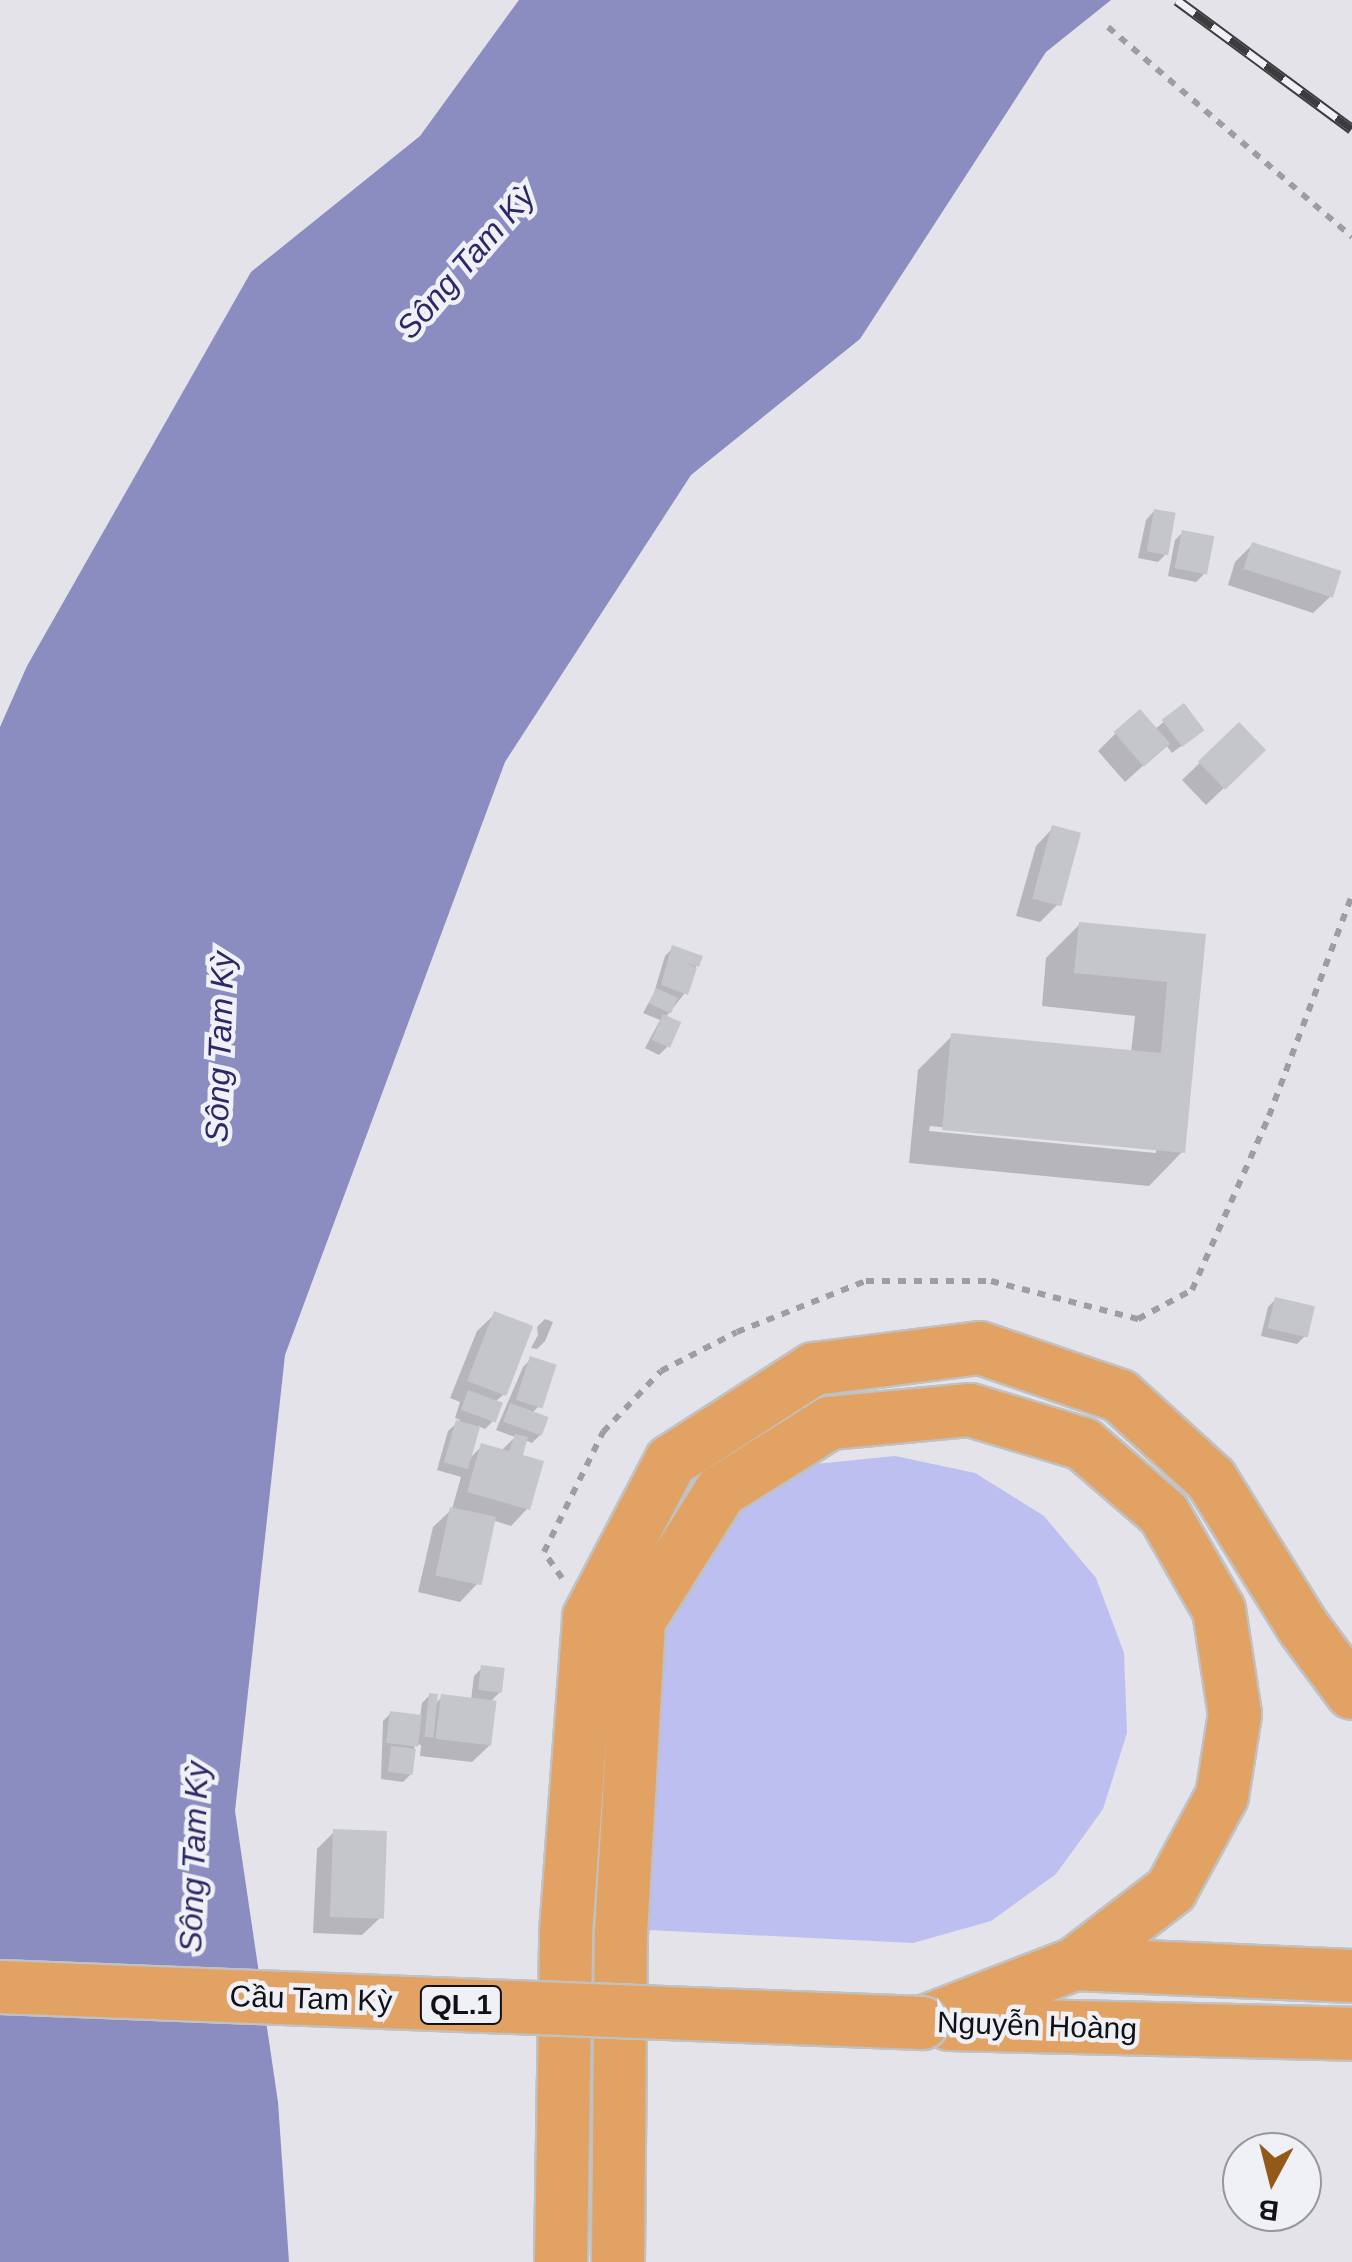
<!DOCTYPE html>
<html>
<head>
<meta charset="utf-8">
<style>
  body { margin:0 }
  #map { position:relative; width:1352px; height:2262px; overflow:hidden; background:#e3e3e9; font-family:Helvetica,sans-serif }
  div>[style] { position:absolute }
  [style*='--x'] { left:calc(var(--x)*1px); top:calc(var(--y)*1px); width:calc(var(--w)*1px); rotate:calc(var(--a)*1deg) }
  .green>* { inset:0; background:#bdbff1 }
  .water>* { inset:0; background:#8b8dc1 }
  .shadow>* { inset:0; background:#0003 }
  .building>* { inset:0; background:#c5c6cb; transform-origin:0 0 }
  .path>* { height:6px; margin-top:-3px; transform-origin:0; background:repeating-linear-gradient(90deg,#9d9da2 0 8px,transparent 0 16px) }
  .roads { filter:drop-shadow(2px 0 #c1c1c2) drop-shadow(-2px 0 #c1c1c2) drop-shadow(0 2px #c1c1c2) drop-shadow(0 -2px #c1c1c2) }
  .trunk>* { height:52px; margin:-26px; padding:0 26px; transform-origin:26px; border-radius:26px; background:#e2a263 }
  .rail>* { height:11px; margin-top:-5.5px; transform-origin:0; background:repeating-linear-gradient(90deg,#f0f1f6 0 22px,#3c3c3f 0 44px); box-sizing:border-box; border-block:2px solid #3c3c3f }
  .bridges { filter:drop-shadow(2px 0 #c1c1c2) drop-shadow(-2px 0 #c1c1c2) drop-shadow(0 2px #c1c1c2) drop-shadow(0 -2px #c1c1c2) }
  .trunk-bridge>* { height:52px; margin:-26px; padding:0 26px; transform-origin:26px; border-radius:26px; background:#e2a263 }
  span { translate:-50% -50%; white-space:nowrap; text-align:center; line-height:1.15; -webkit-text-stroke:9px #f0f1f6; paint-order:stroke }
  .shield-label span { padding:2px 8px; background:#f0f1f6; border:2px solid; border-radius:8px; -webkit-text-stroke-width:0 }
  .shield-label { font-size:28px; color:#121214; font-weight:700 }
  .street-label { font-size:30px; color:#121214 }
  .water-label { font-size:32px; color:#2d2766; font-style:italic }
  .north { position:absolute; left:1222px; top:2132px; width:100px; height:100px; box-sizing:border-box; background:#f0f1f6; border:2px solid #97989c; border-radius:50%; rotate:187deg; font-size:28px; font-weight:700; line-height:40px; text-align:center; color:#121214 }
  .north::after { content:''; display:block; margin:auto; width:35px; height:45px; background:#945919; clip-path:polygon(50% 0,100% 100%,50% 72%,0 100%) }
</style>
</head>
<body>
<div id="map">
  <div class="green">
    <i style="clip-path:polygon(895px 1456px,975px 1473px,1044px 1516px,1096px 1578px,1124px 1653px,1127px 1733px,1103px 1809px,1056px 1874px,991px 1921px,913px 1943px,629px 1929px,646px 1629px,741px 1499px,815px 1464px)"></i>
  </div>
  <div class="water">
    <i style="clip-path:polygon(519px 0,1111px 0,1046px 52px,860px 339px,691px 475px,505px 762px,285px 1355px,235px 1811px,278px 2102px,289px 2262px,0 2262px,0 727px,27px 666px,251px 272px,420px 136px)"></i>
  </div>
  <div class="shadow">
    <i style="clip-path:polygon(1154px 511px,1166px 554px,1158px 562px,1138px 558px,1146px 520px)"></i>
    <i style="clip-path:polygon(1183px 532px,1204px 574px,1196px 582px,1168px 576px,1175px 540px)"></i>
    <i style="clip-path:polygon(1252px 545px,1331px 596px,1313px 613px,1228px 585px,1235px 562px)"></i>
    <i style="clip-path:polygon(1183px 706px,1192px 738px,1172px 753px,1166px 745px,1125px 782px,1098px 751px,1115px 734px,1154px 730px)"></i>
    <i style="clip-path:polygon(1239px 725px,1246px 767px,1206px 805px,1182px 780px)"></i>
    <i style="clip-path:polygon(1053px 828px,1057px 905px,1040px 922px,1016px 916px,1036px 846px)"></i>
    <i style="clip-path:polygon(evenodd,1080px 924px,1203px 936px,1182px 1152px,1149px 1186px,909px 1163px,918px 1070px,952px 1036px,1131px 1053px,1135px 1016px,1042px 1006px,1046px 958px,1080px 924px,930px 1126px,1156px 1148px,1156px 1153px,929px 1131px,930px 1126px)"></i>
    <i style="clip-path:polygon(673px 948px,700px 957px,685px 993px,665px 1018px,667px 1047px,659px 1055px,645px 1048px,660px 1020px,643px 1013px,654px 993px,665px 956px)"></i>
    <i style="clip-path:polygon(1276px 1299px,1305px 1336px,1297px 1344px,1261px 1336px,1268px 1307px)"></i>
    <i style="clip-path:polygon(495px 1314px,503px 1395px,495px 1402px,493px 1421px,485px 1429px,478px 1426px,468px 1460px,482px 1446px,501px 1451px,515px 1437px,496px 1430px,523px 1367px,531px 1359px,539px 1406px,532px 1413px,540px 1435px,532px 1443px,525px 1440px,520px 1456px,528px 1508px,511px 1526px,492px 1520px,477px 1584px,460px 1602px,418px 1592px,433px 1527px,452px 1509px,461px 1477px,437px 1470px,448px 1431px,460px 1420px,455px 1418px,460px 1402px,450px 1398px,477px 1331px)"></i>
    <i style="clip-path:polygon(545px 1319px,553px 1322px,545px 1341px,537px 1349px,531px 1348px,538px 1335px,537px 1327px)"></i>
    <i style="clip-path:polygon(482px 1668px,500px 1692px,489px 1703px,490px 1745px,472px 1762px,420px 1756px,421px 1745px,415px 1744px,411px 1774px,403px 1782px,381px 1779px,383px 1721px,391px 1713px,420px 1717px,422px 1703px,430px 1695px,434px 1705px,442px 1697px,471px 1700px,474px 1676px)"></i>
    <i style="clip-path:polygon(334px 1832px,380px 1918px,362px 1935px,313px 1933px,317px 1849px)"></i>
  </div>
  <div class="building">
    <i style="left:1154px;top:509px;width:22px;height:43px;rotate:10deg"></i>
    <i style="left:1182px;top:530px;width:33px;height:39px;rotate:11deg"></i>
    <i style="left:1252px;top:542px;width:94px;height:28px;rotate:18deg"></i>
    <i style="left:1184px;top:703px;width:34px;height:28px;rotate:53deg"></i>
    <i style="left:1140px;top:709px;width:46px;height:35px;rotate:49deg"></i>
    <i style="left:1239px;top:722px;width:39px;height:57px;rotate:46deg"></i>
    <i style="left:1052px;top:825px;width:30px;height:76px;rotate:15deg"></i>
    <i style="clip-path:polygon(1079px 922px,1206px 934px,1185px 1153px,942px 1130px,951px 1033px,1161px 1053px,1167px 982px,1074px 973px)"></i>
    <i style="clip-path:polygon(672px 945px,703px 956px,699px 967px,684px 962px,697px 968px,688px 995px,661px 985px)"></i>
    <i style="left:656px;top:988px;width:24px;height:17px;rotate:24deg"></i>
    <i style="left:663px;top:1014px;width:20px;height:28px;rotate:24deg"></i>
    <i style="left:1275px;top:1297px;width:41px;height:32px;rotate:13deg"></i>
    <i style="left:494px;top:1311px;width:42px;height:75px;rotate:21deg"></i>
    <i style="left:530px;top:1356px;width:28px;height:46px;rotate:18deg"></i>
    <i style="left:468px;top:1390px;width:37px;height:21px;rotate:20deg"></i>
    <i style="left:510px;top:1403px;width:41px;height:20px;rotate:20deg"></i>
    <i style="left:456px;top:1420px;width:25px;height:44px;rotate:16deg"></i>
    <i style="clip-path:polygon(515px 1434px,528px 1437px,523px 1455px,544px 1461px,530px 1510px,467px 1492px,481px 1443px,509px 1451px)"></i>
    <i style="left:450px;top:1507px;width:47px;height:70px;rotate:12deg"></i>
    <i style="left:481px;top:1665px;width:24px;height:25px;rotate:7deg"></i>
    <i style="left:429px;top:1693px;width:9px;height:44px;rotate:6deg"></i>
    <i style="left:441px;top:1694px;width:56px;height:45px;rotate:7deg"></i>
    <i style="left:390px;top:1711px;width:32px;height:32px;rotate:7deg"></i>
    <i style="left:391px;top:1746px;width:25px;height:26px;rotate:7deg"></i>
    <i style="left:333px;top:1829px;width:54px;height:88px;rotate:2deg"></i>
  </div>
  <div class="path">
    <i style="--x:1108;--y:27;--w:322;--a:40.7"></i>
    <i style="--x:562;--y:1578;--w:32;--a:-125"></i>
    <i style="--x:544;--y:1552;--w:134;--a:-63.8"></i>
    <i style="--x:603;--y:1432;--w:84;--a:-46.4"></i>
    <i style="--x:661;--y:1371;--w:85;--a:-27.2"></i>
    <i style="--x:737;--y:1332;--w:139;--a:-21.6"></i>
    <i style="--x:866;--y:1281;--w:125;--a:0"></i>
    <i style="--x:991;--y:1281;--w:152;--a:14.5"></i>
    <i style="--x:1138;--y:1319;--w:61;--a:-28.2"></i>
    <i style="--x:1192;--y:1290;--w:190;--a:-66.1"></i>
    <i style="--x:1269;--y:1116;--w:236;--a:-69.4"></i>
  </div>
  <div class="roads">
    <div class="trunk">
      <i style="--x:922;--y:2023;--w:164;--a:-21.1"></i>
      <i style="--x:1075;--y:1964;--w:277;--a:2.5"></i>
      <i style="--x:949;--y:2024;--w:403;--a:1.4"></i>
      <i style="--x:561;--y:2262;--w:329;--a:-89.1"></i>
      <i style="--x:566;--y:1933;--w:317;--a:-85.8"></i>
      <i style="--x:589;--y:1617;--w:176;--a:-62.3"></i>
      <i style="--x:671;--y:1461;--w:170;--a:-32.8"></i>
      <i style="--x:814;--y:1369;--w:167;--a:-7.2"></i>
      <i style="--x:980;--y:1348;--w:148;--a:18.9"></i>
      <i style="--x:1120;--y:1396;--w:123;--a:42.4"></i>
      <i style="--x:1211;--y:1479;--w:174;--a:58.1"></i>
      <i style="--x:1303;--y:1627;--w:82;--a:53.4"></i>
      <i style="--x:618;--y:2262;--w:328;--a:-89.5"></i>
      <i style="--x:621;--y:1934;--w:314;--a:-86.7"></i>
      <i style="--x:639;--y:1621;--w:154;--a:-57.8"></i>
      <i style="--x:721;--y:1491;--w:128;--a:-32"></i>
      <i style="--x:830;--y:1423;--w:141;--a:-5.3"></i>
      <i style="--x:970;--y:1410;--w:118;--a:16.7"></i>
      <i style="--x:1083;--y:1444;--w:107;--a:40.8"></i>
      <i style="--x:1164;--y:1514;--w:111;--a:60.2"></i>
      <i style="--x:1219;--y:1610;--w:105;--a:81.3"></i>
      <i style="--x:1235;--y:1714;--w:83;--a:99"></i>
      <i style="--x:1222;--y:1796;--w:107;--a:118.5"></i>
      <i style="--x:1171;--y:1890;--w:121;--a:142.4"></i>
    </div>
  </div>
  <div class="rail">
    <i style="--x:1177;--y:0;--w:217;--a:36.4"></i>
  </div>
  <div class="bridges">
    <div class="trunk-bridge">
      <i style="--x:0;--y:1987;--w:923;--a:2.24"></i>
    </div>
  </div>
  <div class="shield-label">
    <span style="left:461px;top:2005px">QL.1</span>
  </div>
  <div class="street-label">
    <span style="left:311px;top:1999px;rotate:2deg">Cầu Tam Kỳ</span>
    <span style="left:1037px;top:2026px;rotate:2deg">Nguyễn Hoàng</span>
  </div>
  <div class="water-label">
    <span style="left:466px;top:262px;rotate:-49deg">Sông Tam Kỳ</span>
    <span style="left:220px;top:1047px;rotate:-88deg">Sông Tam Kỳ</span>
    <span style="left:194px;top:1857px;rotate:-88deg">Sông Tam Kỳ</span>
  </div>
  <div class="north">B</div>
</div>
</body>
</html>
